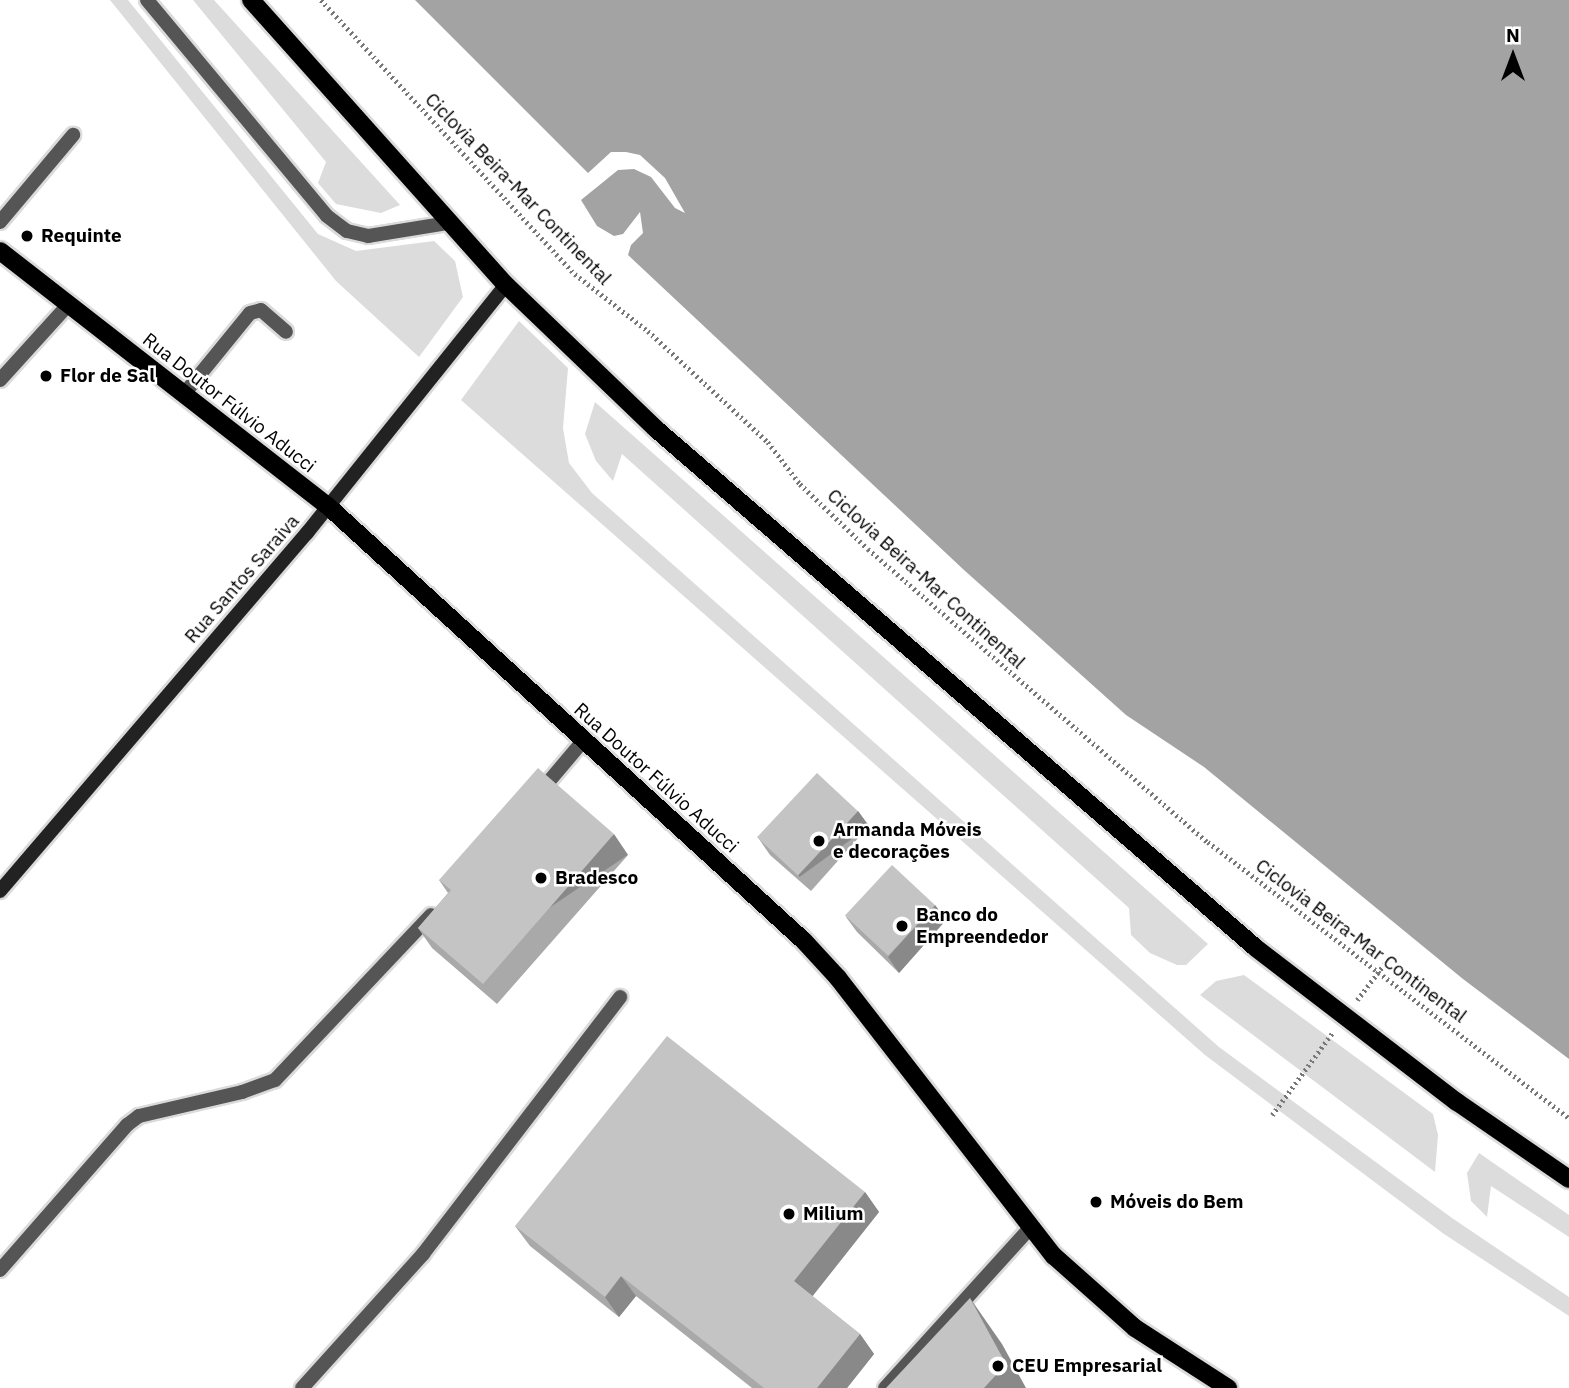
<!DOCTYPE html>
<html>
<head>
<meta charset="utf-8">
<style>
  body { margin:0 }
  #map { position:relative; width:1569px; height:1388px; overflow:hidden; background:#fff; font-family:"IBM Plex Sans",sans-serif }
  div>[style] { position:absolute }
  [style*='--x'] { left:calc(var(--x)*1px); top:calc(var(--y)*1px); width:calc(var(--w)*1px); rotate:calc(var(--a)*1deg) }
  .green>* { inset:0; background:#dcdcdc }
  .water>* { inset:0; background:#a3a3a3 }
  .path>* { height:4.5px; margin-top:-2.25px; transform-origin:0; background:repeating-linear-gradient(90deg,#777 0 2px,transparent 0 5.5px) }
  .roads { filter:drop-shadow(2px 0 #dbdbdb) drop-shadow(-2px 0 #dbdbdb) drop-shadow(0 2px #dbdbdb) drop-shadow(0 -2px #dbdbdb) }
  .lane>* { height:14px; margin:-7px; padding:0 7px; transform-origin:7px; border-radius:7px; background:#555 }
  .street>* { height:14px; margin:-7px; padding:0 7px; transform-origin:7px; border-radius:7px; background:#555 }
  .secondary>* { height:14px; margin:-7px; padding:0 7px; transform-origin:7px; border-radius:7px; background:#222 }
  .primary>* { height:18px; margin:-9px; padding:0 9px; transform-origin:9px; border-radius:9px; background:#000 }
  .wall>* { inset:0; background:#a9a9a9 }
  .shaded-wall>* { inset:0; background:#898989; transform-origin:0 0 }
  .building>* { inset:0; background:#c4c4c4; transform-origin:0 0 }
  .dots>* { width:19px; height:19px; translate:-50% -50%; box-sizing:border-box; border:4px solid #fff; border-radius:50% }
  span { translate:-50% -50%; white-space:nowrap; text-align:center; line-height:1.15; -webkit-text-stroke:5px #fff; paint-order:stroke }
  .street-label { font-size:19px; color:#000 }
  .poi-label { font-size:19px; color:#000; font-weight:700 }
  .left { translate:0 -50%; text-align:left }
  .north { position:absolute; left:1478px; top:21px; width:70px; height:70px; -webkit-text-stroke:5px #fff; paint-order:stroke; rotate:0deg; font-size:19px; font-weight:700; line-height:28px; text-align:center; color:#000 }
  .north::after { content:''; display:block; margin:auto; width:24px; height:32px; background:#000; clip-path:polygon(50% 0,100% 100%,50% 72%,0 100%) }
</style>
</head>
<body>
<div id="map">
  <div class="green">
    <i style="clip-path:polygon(110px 0,128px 0,318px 234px,356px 251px,434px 241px,455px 261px,463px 297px,419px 357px,336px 281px)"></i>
    <i style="clip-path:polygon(193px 0,214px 0,400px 205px,381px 213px,336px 204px,318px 183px,326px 162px)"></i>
    <i style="clip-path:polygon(519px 321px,568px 368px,563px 428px,569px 463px,592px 493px,1219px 1047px,1452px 1218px,1569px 1297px,1569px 1316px,1444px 1234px,1205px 1055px,461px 400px)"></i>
    <i style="clip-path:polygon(595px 402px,1208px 944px,1186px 965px,1177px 965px,1150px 953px,1131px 935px,1129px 908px,622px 454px,613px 481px,596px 461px,585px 434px)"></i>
    <i style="clip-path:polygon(1244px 975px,1433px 1114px,1438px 1135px,1435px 1172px,1200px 995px,1216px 981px)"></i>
    <i style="clip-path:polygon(1479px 1153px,1569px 1215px,1569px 1237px,1491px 1186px,1487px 1217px,1471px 1201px,1467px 1173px)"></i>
  </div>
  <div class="water">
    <i style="clip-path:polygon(415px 0,1569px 0,1569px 1059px,1463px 979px,1204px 767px,1126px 715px,964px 570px,628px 255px,631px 245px,643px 233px,640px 212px,623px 234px,614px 236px,597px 226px,581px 200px,618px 170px,634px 169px,651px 177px,675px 208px,685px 213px,665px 178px,640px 155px,626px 152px,611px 152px,588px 173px)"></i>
  </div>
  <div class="path">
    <i style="--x:321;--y:0;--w:374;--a:47.2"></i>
    <i style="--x:575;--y:274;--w:93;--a:38"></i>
    <i style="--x:648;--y:331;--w:163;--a:42.8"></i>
    <i style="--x:768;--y:442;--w:53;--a:52.7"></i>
    <i style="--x:800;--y:484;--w:94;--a:43.7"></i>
    <i style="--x:868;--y:549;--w:449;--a:40.8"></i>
    <i style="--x:1208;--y:842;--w:454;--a:37.4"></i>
    <i style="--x:1357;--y:1000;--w:48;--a:-52.7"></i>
    <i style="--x:1272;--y:1115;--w:103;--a:-53.7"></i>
  </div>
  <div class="roads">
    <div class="lane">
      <i style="--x:147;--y:0;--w:281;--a:50.2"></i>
      <i style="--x:327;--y:216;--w:25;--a:37"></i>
      <i style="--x:347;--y:231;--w:22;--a:13"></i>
      <i style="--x:368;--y:236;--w:81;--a:-9.2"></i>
      <i style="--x:0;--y:222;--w:114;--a:-50"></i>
      <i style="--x:184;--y:394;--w:104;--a:-50.8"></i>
      <i style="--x:250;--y:313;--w:11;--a:-15"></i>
      <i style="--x:261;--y:310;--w:33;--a:41"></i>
      <i style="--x:540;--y:792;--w:67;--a:-49.9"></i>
      <i style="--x:0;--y:1270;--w:193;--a:-48.8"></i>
      <i style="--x:127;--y:1125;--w:15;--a:-37"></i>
      <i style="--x:139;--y:1116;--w:106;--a:-13.1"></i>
      <i style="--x:242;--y:1092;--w:35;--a:-20"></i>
      <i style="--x:275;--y:1080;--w:227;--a:-46.6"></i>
      <i style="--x:302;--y:1388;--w:181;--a:-47.9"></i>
      <i style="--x:423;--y:1254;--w:324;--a:-52.5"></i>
    </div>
    <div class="street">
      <i style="--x:0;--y:380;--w:103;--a:-47.8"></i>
      <i style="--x:885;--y:1388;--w:217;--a:-47.8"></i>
    </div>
    <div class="secondary">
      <i style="--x:0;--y:891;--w:472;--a:-49.4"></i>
      <i style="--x:307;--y:533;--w:318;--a:-51.3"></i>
    </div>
    <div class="primary">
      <i style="--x:251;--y:0;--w:382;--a:48.2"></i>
      <i style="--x:506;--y:285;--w:208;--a:43.8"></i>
      <i style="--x:656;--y:429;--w:793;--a:40.86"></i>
      <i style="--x:1256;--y:948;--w:253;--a:37.5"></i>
      <i style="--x:1457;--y:1102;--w:136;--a:34.5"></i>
      <i style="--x:0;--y:251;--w:417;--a:37.9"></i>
      <i style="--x:329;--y:507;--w:643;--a:42.42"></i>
      <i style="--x:804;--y:941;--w:50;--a:47.4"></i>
      <i style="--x:838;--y:978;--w:352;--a:52.2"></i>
      <i style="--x:1054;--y:1256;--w:108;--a:41.6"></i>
      <i style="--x:1135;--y:1328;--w:111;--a:32.8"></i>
    </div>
  </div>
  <div class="wall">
    <i style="clip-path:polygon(858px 811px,869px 826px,811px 891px,770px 855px,759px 839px)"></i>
    <i style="clip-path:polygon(628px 855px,497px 1004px,432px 948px,418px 928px,448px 893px,439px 880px)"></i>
    <i style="clip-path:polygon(935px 905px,946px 920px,899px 973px,857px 932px,846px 917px)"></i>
    <i style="clip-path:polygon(865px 1192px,879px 1212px,812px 1296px,860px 1334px,874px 1354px,847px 1388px,752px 1388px,636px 1296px,619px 1317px,530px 1246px,515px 1226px)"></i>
  </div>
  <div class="shaded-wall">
    <i style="left:858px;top:811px;width:19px;height:86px;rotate:54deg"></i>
    <i style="left:614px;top:834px;width:25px;height:199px;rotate:56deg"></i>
    <i style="clip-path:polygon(935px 905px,946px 920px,899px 973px,888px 957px)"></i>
    <i style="clip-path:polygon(865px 1192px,879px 1212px,808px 1302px,794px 1281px)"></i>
    <i style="clip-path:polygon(621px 1276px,636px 1296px,619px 1317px,605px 1297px)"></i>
    <i style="clip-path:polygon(970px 1298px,1002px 1344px,1026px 1388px,984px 1388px)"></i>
    <i style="clip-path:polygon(860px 1334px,874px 1354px,847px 1388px,817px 1388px)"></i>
  </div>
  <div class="building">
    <i style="clip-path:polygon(538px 768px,614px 834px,483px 984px,418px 928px,451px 890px,439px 880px)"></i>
    <i style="left:817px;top:773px;width:56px;height:88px;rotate:43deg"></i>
    <i style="left:892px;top:865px;width:59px;height:69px;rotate:43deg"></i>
    <i style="clip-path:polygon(667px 1036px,865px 1192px,794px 1281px,860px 1334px,817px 1388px,764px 1388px,621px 1276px,605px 1297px,515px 1226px)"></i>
    <i style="clip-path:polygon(970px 1298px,1006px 1364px,984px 1388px,886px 1388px)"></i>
  </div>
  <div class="dots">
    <i style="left:27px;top:236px;background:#000"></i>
    <i style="left:46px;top:376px;background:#000"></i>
    <i style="left:819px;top:841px;background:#000"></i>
    <i style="left:541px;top:878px;background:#000"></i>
    <i style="left:902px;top:926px;background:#000"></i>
    <i style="left:1096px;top:1202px;background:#000"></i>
    <i style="left:789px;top:1214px;background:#000"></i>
    <i style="left:998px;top:1366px;background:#000"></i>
  </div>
  <div class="street-label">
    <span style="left:518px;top:189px;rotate:46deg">Ciclovia Beira-Mar Continental</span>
    <span style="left:229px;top:403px;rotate:38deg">Rua Doutor Fúlvio Aducci</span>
    <span style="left:242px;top:579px;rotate:-49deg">Rua Santos Saraiva</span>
    <span style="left:926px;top:579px;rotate:42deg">Ciclovia Beira-Mar Continental</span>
    <span style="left:656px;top:778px;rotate:42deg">Rua Doutor Fúlvio Aducci</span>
    <span style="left:1361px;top:941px;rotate:37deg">Ciclovia Beira-Mar Continental</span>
  </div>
  <div class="poi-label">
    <span class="left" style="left:41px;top:236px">Requinte</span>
    <span class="left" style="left:60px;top:376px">Flor de Sal</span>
    <span class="left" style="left:833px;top:841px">Armanda Móveis<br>e decorações</span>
    <span class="left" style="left:555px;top:878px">Bradesco</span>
    <span class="left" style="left:916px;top:926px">Banco do<br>Empreendedor</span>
    <span class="left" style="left:1110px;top:1202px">Móveis do Bem</span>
    <span class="left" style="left:803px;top:1214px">Milium</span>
    <span class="left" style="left:1012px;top:1366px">CEU Empresarial</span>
  </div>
  <div class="north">N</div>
</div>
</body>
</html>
